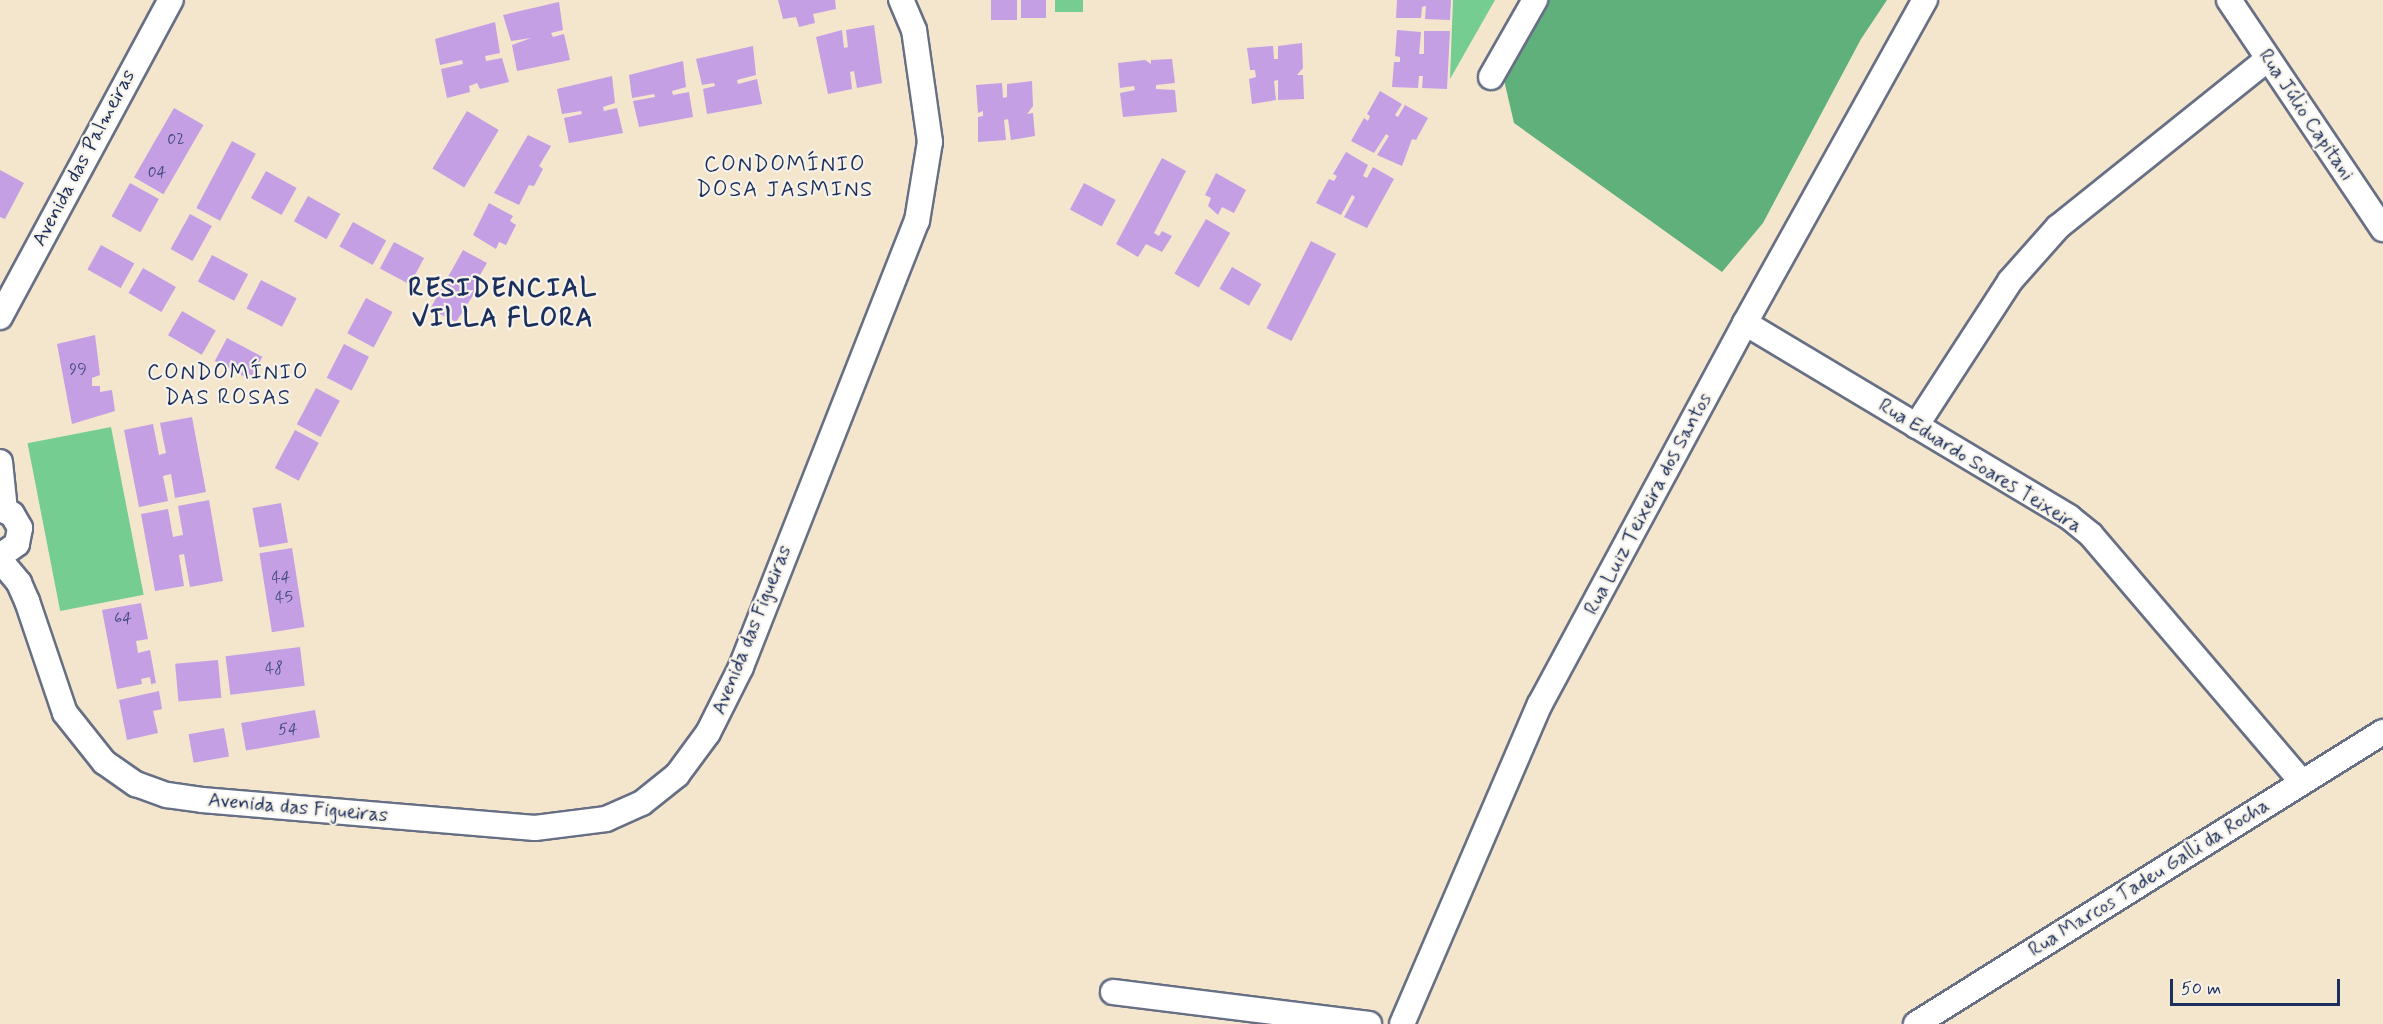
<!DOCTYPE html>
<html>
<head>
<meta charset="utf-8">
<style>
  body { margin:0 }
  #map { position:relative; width:2383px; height:1024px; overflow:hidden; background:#f4e5cd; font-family:Mynerve,sans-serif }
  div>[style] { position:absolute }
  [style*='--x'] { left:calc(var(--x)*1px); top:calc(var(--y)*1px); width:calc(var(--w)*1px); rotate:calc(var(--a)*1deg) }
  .green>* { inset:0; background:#75cd92; transform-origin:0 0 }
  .forest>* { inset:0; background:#60b07c }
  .building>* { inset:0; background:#c49fe4; transform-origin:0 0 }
  .roads { filter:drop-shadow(2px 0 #676f85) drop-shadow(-2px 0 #676f85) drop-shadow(0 2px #676f85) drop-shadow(0 -2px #676f85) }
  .minor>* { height:24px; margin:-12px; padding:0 12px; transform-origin:12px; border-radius:12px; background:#fff }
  span { translate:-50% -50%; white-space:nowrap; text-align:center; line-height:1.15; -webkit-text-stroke:4.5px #f7f3e8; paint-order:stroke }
  .number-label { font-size:16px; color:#454b80 }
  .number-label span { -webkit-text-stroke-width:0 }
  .street-label { font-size:20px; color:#1b2f5e }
  .quarter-label { font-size:22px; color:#1b2f5e; letter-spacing:1.5px }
  .district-label { font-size:26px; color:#1b2f5e; font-weight:700; letter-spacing:1.5px }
  .scale { position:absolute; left:2170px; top:979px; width:170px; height:27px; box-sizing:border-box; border:3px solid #1b2f5e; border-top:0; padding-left:8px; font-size:18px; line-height:21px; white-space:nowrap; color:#1b2f5e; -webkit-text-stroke:4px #f7f3e8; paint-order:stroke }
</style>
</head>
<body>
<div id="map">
  <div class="green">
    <i style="left:1055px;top:0;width:28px;height:12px"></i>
    <i style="clip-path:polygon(1453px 0,1495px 0,1450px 79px)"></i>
    <i style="left:111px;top:427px;width:171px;height:85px;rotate:79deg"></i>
  </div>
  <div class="forest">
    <i style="clip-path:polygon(1543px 0,1887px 0,1861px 39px,1763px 223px,1722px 272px,1514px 123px,1504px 80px)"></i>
  </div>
  <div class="building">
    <i style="clip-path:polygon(778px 0,835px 0,836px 9px,813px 14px,815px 23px,799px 27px,796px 17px,783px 19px)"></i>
    <i style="left:991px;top:0;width:26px;height:20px"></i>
    <i style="left:1021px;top:0;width:25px;height:18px"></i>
    <i style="clip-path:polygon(1397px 0,1451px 0,1450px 20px,1425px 19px,1426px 6px,1422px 7px,1421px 18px,1396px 18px)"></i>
    <i style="clip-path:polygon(559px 2px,563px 30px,551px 33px,553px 37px,564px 34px,570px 60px,517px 71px,512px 45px,531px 38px,511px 41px,503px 15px)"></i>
    <i style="clip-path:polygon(495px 22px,500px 53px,485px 56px,486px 61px,502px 58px,509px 82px,480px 89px,477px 83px,469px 86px,470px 92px,447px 98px,441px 69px,463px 64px,462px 60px,440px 65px,435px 39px)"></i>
    <i style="clip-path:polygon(874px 25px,882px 83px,857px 88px,854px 71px,850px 72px,852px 89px,828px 94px,816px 37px,842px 30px,844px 48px,848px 47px,846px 30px)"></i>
    <i style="clip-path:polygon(1397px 30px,1421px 32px,1419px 54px,1424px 54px,1424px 31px,1450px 31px,1447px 89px,1422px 88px,1423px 76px,1419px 76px,1418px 88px,1392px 87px,1394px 62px,1400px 62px,1400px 57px,1395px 56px)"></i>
    <i style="clip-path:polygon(1302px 43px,1303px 68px,1297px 75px,1303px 75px,1304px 99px,1278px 100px,1278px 80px,1274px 81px,1276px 100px,1252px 104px,1249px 79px,1256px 77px,1255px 70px,1250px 70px,1247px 48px,1273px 46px,1274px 59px,1278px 59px,1278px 46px)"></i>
    <i style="clip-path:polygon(753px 46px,756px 75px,737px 80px,738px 84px,757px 79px,762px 104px,707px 114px,703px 89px,715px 86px,714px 83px,702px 85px,696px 59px)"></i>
    <i style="clip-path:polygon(1172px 59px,1175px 83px,1156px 85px,1156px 89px,1175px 90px,1177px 112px,1123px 117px,1120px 93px,1135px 90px,1134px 86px,1120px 88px,1118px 63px,1145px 60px,1151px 64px,1151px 60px)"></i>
    <i style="clip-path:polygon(683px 61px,686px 87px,672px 91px,673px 95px,689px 92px,693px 117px,639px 127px,633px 101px,655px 97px,654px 94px,632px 98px,629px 75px)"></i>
    <i style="clip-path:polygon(612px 76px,615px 103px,603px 107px,604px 111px,617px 108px,623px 133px,569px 143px,564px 118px,582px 114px,581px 111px,562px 114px,557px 89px)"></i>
    <i style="clip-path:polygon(1032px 81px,1033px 106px,1027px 114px,1033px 113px,1035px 136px,1011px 140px,1008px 119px,1004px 120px,1006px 140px,978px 142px,978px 117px,983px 116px,983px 111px,978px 113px,976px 85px,1002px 83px,1003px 98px,1007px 97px,1007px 84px)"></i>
    <i style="clip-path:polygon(1380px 91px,1402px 104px,1395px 115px,1398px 117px,1405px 105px,1428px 118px,1416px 140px,1412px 139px,1402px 166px,1377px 155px,1389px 136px,1386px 134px,1374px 153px,1351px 141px,1364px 118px,1368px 121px,1370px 116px,1367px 114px)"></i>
    <i style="left:174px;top:108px;width:34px;height:80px;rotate:30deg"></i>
    <i style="left:467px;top:111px;width:37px;height:67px;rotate:31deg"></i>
    <i style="clip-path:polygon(528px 135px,551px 146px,539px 166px,543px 169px,534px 186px,529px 185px,519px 205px,494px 193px)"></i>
    <i style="left:232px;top:141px;width:27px;height:76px;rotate:28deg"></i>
    <i style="clip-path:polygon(1346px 152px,1368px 165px,1363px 176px,1367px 178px,1373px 167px,1394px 179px,1367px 228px,1344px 217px,1355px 197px,1352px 195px,1341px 215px,1316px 203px,1329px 179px,1334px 181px,1337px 176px,1333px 174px)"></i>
    <i style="clip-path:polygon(1162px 158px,1186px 171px,1154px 233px,1159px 236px,1162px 231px,1172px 236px,1162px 252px,1146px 244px,1138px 257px,1116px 244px)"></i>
    <i style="clip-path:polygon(0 170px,24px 183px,5px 219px,0 217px)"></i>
    <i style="left:266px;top:171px;width:35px;height:31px;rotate:29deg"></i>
    <i style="clip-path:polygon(1216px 173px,1246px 190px,1234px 213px,1222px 207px,1218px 215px,1208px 206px,1211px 198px,1205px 195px)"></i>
    <i style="left:130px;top:183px;width:33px;height:38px;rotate:29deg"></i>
    <i style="left:1084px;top:183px;width:36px;height:30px;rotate:28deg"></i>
    <i style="left:308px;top:196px;width:37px;height:29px;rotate:29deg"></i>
    <i style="clip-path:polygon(489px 203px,513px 216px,510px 221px,516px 225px,506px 245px,499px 242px,496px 249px,473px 235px)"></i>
    <i style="left:190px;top:214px;width:25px;height:40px;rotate:29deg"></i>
    <i style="left:1206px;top:219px;width:28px;height:63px;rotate:30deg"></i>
    <i style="left:353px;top:222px;width:38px;height:28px;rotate:29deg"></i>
    <i style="left:1311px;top:241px;width:28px;height:98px;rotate:27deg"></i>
    <i style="left:394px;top:242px;width:34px;height:30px;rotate:28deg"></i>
    <i style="left:101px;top:245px;width:38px;height:28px;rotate:29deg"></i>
    <i style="clip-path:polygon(463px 250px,487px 263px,476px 282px,479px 286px,456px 322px,430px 309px)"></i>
    <i style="left:212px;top:255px;width:41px;height:30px;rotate:28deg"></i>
    <i style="left:1232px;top:267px;width:34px;height:25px;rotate:30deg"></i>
    <i style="left:143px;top:268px;width:38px;height:29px;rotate:30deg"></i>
    <i style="left:261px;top:280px;width:40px;height:32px;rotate:27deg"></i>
    <i style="left:366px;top:298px;width:30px;height:40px;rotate:28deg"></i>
    <i style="left:182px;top:311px;width:39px;height:28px;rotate:30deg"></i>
    <i style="clip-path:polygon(95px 335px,100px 375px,92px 378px,92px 386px,100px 386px,100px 392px,112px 390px,115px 411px,72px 424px,57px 344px)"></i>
    <i style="left:227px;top:338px;width:40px;height:26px;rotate:28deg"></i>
    <i style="left:344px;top:344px;width:28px;height:38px;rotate:27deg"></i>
    <i style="left:316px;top:388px;width:27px;height:41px;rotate:28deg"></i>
    <i style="clip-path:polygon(192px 417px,206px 492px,175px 498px,171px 474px,163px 476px,168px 501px,139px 507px,124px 430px,153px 424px,159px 455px,166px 453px,160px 423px)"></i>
    <i style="left:295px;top:430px;width:27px;height:43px;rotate:28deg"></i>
    <i style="clip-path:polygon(209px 500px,223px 581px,190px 587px,184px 554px,179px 555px,184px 586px,155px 591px,141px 514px,168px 509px,173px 537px,183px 535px,178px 506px)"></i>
    <i style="left:281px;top:503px;width:40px;height:29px;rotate:80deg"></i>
    <i style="left:292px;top:548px;width:80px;height:33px;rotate:81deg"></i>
    <i style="clip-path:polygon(141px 603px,148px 639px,136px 641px,138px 653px,150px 650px,156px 683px,151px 684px,150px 677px,141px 679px,142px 684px,117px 689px,102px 610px)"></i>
    <i style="left:300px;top:647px;width:39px;height:75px;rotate:83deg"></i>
    <i style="left:218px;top:660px;width:38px;height:43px;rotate:85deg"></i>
    <i style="clip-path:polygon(159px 691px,162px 709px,153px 711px,158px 733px,127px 740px,119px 700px)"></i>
    <i style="left:315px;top:710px;width:28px;height:75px;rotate:80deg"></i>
    <i style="left:224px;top:728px;width:29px;height:36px;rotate:80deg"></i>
  </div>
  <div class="roads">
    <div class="minor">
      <i style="--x:2229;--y:0;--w:276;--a:56.1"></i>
      <i style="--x:1491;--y:77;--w:89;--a:-60.3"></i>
      <i style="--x:0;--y:317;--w:360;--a:-61.7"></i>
      <i style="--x:1745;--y:323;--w:378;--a:30.9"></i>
      <i style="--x:2069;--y:517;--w:28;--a:39"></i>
      <i style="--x:2091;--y:535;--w:325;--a:49.5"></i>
      <i style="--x:1916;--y:426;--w:173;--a:-57"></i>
      <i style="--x:2010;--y:281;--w:72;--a:-48.4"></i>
      <i style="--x:2058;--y:227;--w:269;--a:-38.7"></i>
      <i style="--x:0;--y:462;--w:48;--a:84.1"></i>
      <i style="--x:0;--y:509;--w:13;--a:23"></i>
      <i style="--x:12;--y:514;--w:16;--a:60"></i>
      <i style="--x:20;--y:528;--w:16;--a:101"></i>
      <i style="--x:17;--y:544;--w:21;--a:145"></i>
      <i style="--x:0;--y:560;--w:30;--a:50"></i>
      <i style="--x:19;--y:583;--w:20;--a:66"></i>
      <i style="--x:27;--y:601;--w:118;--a:71.3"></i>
      <i style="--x:65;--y:713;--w:63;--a:51.5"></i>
      <i style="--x:104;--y:762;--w:39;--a:35"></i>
      <i style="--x:136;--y:784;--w:33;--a:20"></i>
      <i style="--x:167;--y:795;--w:35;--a:8"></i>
      <i style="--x:202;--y:800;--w:334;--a:4.8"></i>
      <i style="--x:535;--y:828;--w:72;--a:-7.2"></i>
      <i style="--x:606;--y:819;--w:39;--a:-24"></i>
      <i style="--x:642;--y:803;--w:45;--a:-38.7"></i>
      <i style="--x:677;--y:775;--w:52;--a:-53.6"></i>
      <i style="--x:708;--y:733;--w:74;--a:-63.4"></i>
      <i style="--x:741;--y:667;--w:479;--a:-68.5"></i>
      <i style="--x:917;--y:221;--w:80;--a:-80.7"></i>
      <i style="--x:930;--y:142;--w:113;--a:-98.1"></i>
      <i style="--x:914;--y:30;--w:33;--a:-113"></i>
      <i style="--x:1113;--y:992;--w:258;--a:7.1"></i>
      <i style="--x:1402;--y:1024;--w:348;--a:-66.7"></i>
      <i style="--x:1540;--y:704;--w:433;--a:-61.7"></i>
      <i style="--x:1745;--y:323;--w:370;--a:-60.9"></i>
      <i style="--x:1916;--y:1024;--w:551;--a:-32.02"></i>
    </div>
  </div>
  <div class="number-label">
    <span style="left:176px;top:140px">02</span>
    <span style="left:157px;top:173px">04</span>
    <span style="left:78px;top:370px">99</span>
    <span style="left:281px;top:578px">44</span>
    <span style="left:284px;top:598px">45</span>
    <span style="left:123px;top:619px">64</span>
    <span style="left:274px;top:669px">48</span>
    <span style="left:288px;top:730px">54</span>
  </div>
  <div class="street-label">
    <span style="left:2306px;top:115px;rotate:56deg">Rua Júlio Capitani</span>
    <span style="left:84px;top:158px;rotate:-62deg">Avenida das Palmeiras</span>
    <span style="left:1980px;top:466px;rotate:32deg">Rua Eduardo Soares Teixeira</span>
    <span style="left:1648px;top:504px;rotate:-62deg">Rua Luiz Teixeira dos Santos</span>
    <span style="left:752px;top:630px;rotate:-68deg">Avenida das Figueiras</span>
    <span style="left:298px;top:808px;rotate:5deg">Avenida das Figueiras</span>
    <span style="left:2149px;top:878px;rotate:-32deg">Rua Marcos Tadeu Galli da Rocha</span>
  </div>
  <div class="quarter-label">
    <span style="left:785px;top:178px">CONDOMÍNIO<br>DOSA JASMINS</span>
    <span style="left:228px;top:386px">CONDOMÍNIO<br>DAS ROSAS</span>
  </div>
  <div class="district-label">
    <span style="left:503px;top:305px">RESIDENCIAL<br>VILLA FLORA</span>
  </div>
  <div class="scale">50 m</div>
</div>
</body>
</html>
